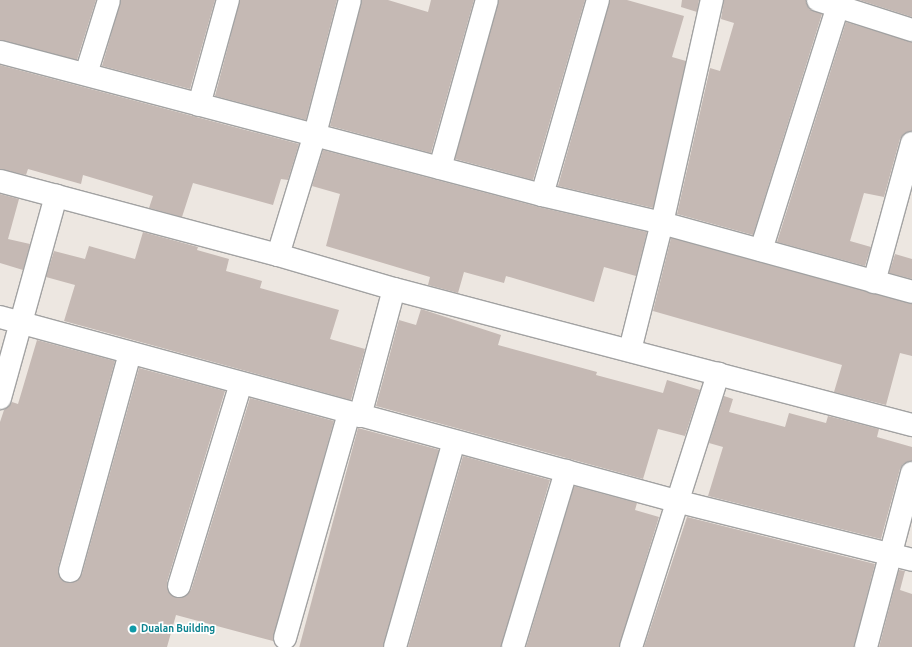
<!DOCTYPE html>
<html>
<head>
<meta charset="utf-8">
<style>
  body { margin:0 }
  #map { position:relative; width:912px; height:647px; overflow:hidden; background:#ede7e1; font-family:Ubuntu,sans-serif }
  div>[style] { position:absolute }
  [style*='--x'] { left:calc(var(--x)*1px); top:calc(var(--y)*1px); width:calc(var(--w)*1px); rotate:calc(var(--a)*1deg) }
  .building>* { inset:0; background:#c5b9b4; transform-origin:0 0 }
  .roads { filter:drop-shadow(1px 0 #a2a2a2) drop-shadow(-1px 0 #a2a2a2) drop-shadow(0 1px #a2a2a2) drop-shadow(0 -1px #a2a2a2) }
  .street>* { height:22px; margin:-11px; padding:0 11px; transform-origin:11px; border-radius:11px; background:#fff }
  .dots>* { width:11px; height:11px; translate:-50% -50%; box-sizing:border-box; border:2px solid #fff; border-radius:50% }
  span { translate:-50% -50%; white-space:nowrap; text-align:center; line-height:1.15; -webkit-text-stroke:3.5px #fff; paint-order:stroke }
  .culture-label { font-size:10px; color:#0d838f; font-weight:700 }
  .left { translate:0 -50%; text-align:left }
</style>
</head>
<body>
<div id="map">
  <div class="building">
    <i style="clip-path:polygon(0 0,96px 0,77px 60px,0 40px)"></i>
    <i style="clip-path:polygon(121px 0,215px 0,190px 89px,102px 66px)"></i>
    <i style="clip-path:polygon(240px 0,337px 0,306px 120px,215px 96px)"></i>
    <i style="clip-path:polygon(362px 0,388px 0,428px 12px,431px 0,474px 0,431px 153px,330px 126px)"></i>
    <i style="clip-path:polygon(499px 0,585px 0,533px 180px,455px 159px)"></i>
    <i style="clip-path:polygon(610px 0,627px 0,684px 16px,672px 57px,686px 61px,653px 208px,558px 186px)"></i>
    <i style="clip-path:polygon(682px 0,699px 0,697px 12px,681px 7px)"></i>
    <i style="clip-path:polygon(724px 0,806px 0,809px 9px,822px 14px,753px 235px,677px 214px,710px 68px,720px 71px,734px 23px,721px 19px)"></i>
    <i style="clip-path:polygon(859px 0,912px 0,912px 17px)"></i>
    <i style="clip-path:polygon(846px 22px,912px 42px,912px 131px,904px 134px,900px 139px,884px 197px,864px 193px,850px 241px,871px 247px,865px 266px,777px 242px)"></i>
    <i style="clip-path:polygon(0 65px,299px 144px,288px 180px,281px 179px,273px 205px,193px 183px,182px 217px,149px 208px,153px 196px,83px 175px,81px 184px,28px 169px,26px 175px,0 169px)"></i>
    <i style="clip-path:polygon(323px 150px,539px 207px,647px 232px,636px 276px,604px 267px,594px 302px,506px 276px,504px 283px,464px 272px,458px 293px,428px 285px,430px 277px,326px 246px,340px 194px,312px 186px)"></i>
    <i style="clip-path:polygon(0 194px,19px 199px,8px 239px,30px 244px,23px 270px,0 263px)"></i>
    <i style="clip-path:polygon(143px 232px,198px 247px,197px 250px,229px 259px,226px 271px,262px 281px,260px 288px,339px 310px,330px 339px,365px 349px,351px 400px,64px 321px,75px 285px,46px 277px,54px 251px,85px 259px,89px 246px,135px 259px)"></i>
    <i style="clip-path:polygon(671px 238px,912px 304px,912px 356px,900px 353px,886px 405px,834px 392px,842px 365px,653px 311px)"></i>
    <i style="clip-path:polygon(895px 254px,912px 259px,912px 279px,889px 273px)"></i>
    <i style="clip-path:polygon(421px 309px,501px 335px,498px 345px,597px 372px,596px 375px,663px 393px,667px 380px,700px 390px,685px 436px,658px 429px,643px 479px,376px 406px,399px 320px,416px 325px)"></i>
    <i style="clip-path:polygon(37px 340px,115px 361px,58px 568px,61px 579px,67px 583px,78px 580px,82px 574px,139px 368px,225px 391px,167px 582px,170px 594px,176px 598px,187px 595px,191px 590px,250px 398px,334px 421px,273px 641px,176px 615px,167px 647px,0 647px,0 422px,4px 410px,12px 402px,18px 404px)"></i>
    <i style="clip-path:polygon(724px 396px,733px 399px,729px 412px,785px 427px,789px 413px,826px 423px,828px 416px,879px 429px,877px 437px,912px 447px,912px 461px,903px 464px,900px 469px,881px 539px,708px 496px,723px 447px,709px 443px)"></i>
    <i style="left:358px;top:428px;width:84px;height:228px;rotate:15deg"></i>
    <i style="clip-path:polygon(463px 456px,550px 480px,501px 647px,408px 647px)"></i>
    <i style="clip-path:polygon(574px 486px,637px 503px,635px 510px,659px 517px,619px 647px,526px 647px)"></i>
    <i style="clip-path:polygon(687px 517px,875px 564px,854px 647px,644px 647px)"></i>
    <i style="clip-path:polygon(899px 570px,905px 571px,900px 590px,912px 594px,912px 647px,879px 647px)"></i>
  </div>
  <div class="roads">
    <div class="street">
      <i style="--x:818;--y:0;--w:99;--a:17.7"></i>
      <i style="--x:0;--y:52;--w:561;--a:14.78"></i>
      <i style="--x:542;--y:195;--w:123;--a:13.1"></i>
      <i style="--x:662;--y:223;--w:259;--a:15.4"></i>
      <i style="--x:86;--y:74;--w:77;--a:-72.7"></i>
      <i style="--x:199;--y:105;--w:109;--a:-74.6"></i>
      <i style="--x:440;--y:168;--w:174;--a:-74.4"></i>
      <i style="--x:0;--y:181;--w:288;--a:14.9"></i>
      <i style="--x:278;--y:255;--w:121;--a:16.3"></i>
      <i style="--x:394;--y:289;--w:536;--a:14.71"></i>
      <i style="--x:542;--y:195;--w:203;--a:-74"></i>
      <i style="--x:761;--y:250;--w:256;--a:-72.5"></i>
      <i style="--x:278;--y:255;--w:127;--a:-73"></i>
      <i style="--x:315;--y:134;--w:138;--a:-75.4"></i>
      <i style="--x:874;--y:282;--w:144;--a:-74.7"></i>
      <i style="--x:0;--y:317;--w:701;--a:15.23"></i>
      <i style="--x:676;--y:501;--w:243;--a:14"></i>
      <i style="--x:630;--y:350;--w:131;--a:-75.9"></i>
      <i style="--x:662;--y:223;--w:229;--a:-77.4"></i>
      <i style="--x:0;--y:398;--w:210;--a:-74.5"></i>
      <i style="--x:360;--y:416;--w:131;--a:-75"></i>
      <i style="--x:70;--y:571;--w:226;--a:-74.6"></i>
      <i style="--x:179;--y:586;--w:212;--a:-73"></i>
      <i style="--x:285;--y:638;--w:234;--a:-74.1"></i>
      <i style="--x:395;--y:647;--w:214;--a:-74"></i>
      <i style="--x:513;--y:647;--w:184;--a:-73.2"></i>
      <i style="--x:631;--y:647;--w:287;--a:-72.3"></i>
      <i style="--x:866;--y:647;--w:180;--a:-75.2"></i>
    </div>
  </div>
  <div class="dots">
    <i style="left:133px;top:629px;background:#0f9aa8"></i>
  </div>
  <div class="culture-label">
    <span class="left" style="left:141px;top:629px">Dualan Building</span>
  </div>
</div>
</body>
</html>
